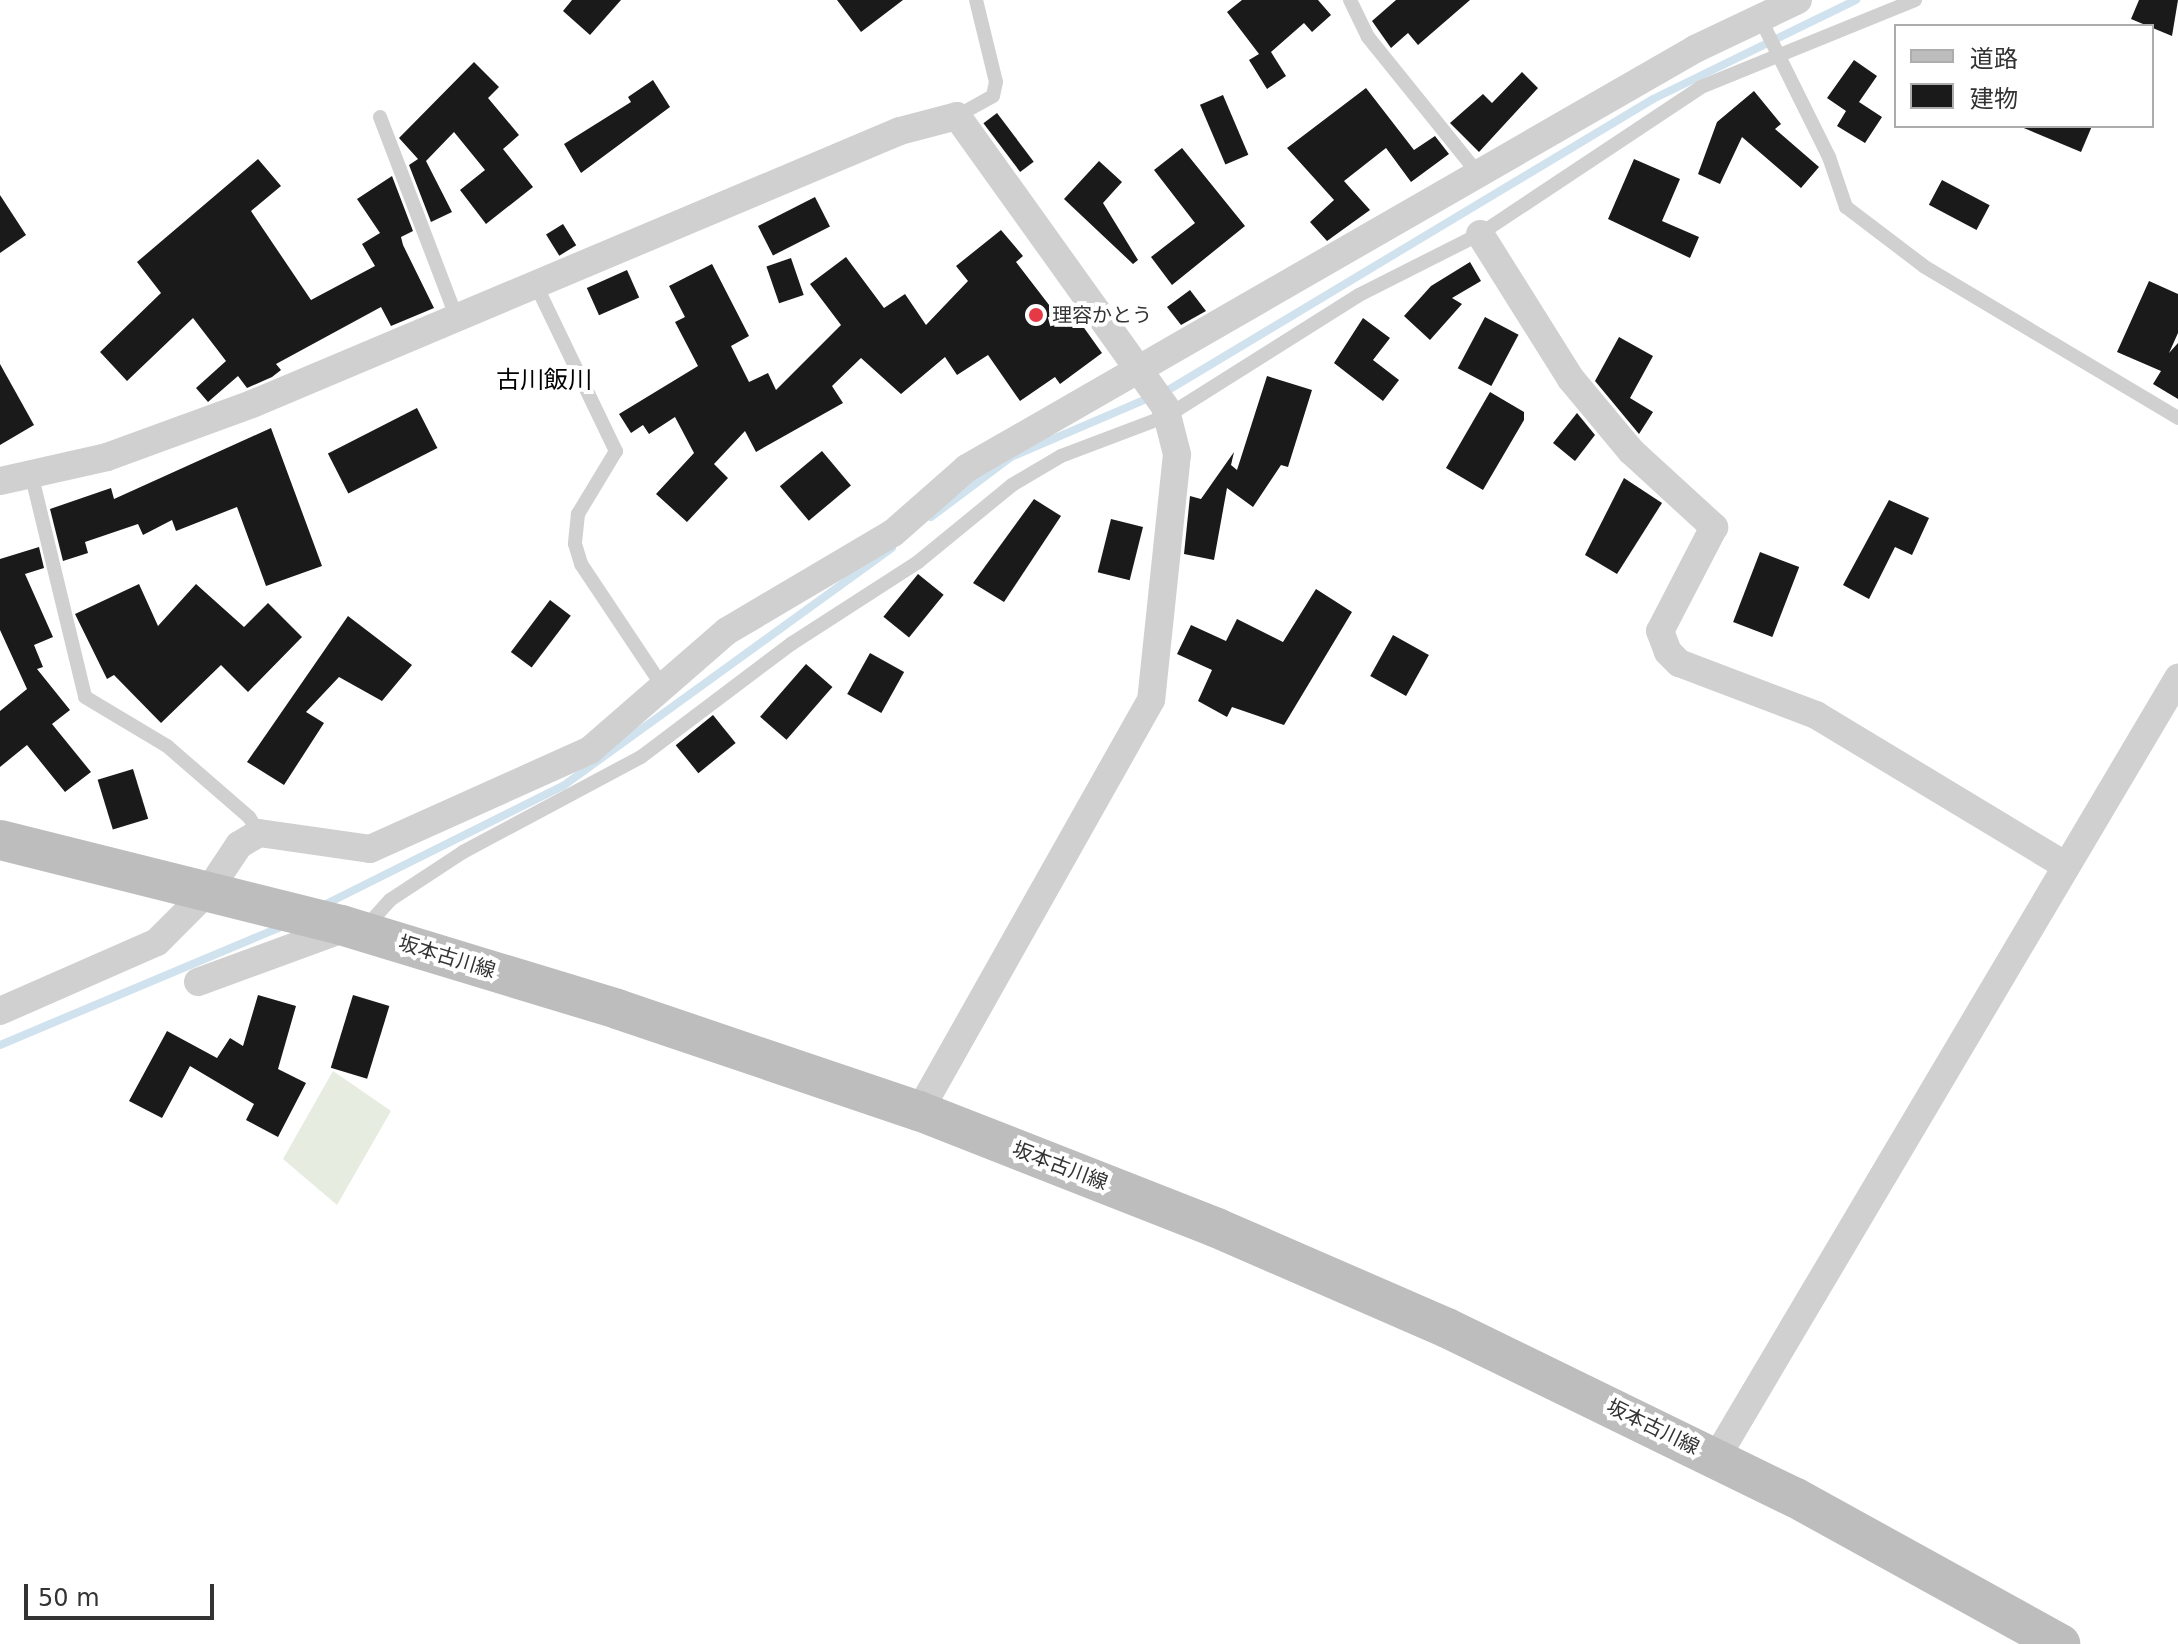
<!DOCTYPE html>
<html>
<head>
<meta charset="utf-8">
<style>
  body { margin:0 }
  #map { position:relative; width:2178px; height:1644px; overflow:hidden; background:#fff; font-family:"DejaVu Sans","Noto Sans JP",sans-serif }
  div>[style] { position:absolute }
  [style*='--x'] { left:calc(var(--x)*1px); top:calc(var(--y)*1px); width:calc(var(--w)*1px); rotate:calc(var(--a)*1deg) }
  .green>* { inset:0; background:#e6ecdf }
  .stream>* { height:8px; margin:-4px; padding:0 4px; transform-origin:4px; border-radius:4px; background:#cfe2ee }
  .building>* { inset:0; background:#1a1a1a; transform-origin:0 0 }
  .service>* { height:14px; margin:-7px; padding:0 7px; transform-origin:7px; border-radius:7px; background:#d0d0d0 }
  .minor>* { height:28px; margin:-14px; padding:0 14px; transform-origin:14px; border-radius:14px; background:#d0d0d0 }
  .secondary>* { height:40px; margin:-20px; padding:0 20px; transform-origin:20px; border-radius:20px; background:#bdbdbd }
  .dots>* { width:22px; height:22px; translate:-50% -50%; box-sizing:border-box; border:4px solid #fff; border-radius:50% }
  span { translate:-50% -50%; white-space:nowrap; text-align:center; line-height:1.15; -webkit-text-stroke:8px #fff; paint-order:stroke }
  .poi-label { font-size:20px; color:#333 }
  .left { translate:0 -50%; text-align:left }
  .street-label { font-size:20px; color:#333 }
  .quarter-label { font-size:24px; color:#000 }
  .legend { position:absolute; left:1894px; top:24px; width:260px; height:104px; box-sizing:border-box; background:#fff; border:2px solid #adadad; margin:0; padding:10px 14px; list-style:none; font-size:24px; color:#333 }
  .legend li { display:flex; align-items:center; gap:16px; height:40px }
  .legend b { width:40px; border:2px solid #adadad }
  .scale { position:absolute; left:24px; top:1584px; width:190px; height:36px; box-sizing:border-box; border:4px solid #333; border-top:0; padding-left:10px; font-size:24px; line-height:28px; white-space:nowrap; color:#333; -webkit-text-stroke:6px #fff; paint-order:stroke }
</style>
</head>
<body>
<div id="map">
  <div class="green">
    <i style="clip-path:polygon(333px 1071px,391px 1111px,337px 1205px,283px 1159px)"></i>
  </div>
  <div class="stream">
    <i style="--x:931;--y:517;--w:100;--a:-36.9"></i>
    <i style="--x:1011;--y:457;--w:173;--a:-23.2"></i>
    <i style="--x:1170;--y:389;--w:563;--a:-30.98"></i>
    <i style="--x:1653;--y:99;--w:226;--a:-26"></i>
    <i style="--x:324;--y:905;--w:267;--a:-26.5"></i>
    <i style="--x:563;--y:786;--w:406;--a:-35.9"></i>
    <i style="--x:0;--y:1045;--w:307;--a:-22.8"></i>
  </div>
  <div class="building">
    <i style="clip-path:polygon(572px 0,621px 0,590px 35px,563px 11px)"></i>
    <i style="clip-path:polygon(837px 0,903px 0,861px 32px)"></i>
    <i style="clip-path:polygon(1242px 0,1318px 0,1331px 15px,1312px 32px,1304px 23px,1271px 52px,1286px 76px,1267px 89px,1249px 60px,1259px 54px,1227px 12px)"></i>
    <i style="clip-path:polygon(1396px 0,1470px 0,1418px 45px,1408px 33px,1391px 48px,1372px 21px)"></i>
    <i style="clip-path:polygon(2139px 0,2178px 0,2172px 36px,2131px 19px)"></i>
    <i style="clip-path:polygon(1854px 60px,1877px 76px,1859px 102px,1882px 117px,1865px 143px,1837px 126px,1846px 111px,1827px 98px)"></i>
    <i style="clip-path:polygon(474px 62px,499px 87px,488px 98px,519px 135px,503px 149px,533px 187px,486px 224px,460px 190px,485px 170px,454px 132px,426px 161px,452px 212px,431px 222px,409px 165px,418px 159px,399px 138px)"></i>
    <i style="clip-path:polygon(1522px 72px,1538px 88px,1479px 152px,1450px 123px,1483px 94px,1492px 103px)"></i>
    <i style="clip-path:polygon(653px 80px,670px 107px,581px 173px,564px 144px,631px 102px,628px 97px)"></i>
    <i style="clip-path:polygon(1366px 88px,1414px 150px,1435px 136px,1449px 154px,1411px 182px,1386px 148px,1344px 181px,1370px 210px,1327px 241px,1310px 222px,1334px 200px,1287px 148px)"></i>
    <i style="clip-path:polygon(1754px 91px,1781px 124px,1775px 129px,1819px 167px,1801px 188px,1742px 137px,1720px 184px,1698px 174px,1717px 122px)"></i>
    <i style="left:1223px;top:95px;width:65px;height:25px;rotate:67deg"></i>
    <i style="left:997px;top:113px;width:61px;height:17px;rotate:53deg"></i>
    <i style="clip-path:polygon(2019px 126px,2092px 126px,2081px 152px)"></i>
    <i style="clip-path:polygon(1182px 148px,1245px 226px,1172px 285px,1151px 257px,1195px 223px,1154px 170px)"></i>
    <i style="clip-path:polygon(258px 159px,281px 186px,251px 211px,311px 300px,375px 266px,362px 244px,380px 233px,357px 199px,392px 176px,413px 231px,401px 237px,403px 245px,434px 308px,391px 326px,381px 307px,276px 364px,281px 370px,272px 377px,247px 388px,238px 376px,208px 402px,196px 388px,226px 361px,193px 318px,127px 381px,100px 352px,161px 293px,137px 262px)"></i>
    <i style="clip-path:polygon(1634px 159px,1680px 179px,1662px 221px,1699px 237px,1690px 258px,1608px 219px)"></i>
    <i style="clip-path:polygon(1099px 161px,1122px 182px,1103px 203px,1138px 260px,1133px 264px,1064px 199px)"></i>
    <i style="left:1942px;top:180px;width:54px;height:28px;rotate:28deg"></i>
    <i style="clip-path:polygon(0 195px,26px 235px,0 253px)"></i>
    <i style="left:815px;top:197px;width:33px;height:64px;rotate:63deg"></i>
    <i style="left:563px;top:224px;width:25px;height:20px;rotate:58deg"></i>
    <i style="clip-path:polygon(1001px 230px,1023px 256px,1016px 262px,1066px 327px,1077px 318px,1102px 353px,1060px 384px,1055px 377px,1020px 401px,988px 355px,957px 375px,945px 357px,901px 394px,861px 358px,832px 386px,843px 403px,756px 452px,745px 431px,714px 464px,728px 478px,687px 522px,656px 494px,694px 453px,675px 417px,649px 434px,643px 425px,631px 433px,619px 414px,698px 366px,675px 322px,685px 317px,669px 286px,712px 264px,749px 336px,731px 346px,749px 382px,768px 373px,776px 390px,841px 325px,810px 284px,846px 257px,884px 308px,905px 294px,926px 325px,968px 281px,956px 266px)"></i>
    <i style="left:791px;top:258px;width:39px;height:26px;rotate:71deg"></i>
    <i style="clip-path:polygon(1470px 262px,1481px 281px,1452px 298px,1462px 304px,1430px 340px,1404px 316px,1431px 286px)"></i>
    <i style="left:627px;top:270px;width:30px;height:44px;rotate:66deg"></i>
    <i style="clip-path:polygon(2149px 281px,2178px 294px,2178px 333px,2169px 353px,2178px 343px,2178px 399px,2153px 384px,2161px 371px,2117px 352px)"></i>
    <i style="clip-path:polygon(1190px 290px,1206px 311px,1181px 325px,1167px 307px)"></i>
    <i style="left:1485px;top:317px;width:38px;height:58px;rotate:28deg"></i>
    <i style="clip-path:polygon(1363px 318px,1390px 338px,1373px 360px,1399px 380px,1383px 401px,1334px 363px)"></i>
    <i style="clip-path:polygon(1619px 337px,1653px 356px,1630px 398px,1653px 412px,1639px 434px,1595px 381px)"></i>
    <i style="clip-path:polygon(0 364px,34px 425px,0 445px)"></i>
    <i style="clip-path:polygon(1267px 376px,1312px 390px,1288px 467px,1281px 465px,1253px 507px,1227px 488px,1214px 560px,1184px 554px,1190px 496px,1201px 499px,1234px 452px,1231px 465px,1237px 470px)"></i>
    <i style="clip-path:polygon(1490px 392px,1524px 412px,1524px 420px,1483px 490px,1446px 468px)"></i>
    <i style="left:417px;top:408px;width:45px;height:100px;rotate:63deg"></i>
    <i style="clip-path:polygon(1577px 413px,1595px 435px,1575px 461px,1553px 443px)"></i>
    <i style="clip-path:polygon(271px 428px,322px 566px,266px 586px,237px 507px,176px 531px,172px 520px,143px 535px,138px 524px,85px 542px,88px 553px,63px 561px,50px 509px,111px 488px,114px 499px)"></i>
    <i style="left:822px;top:451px;width:45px;height:55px;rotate:50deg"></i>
    <i style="clip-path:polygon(1624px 478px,1662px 503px,1617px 574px,1585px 555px)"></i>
    <i style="clip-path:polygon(1034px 499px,1061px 516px,1004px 602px,973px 583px)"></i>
    <i style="clip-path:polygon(1889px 500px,1929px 518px,1912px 555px,1895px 547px,1869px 599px,1843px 585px)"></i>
    <i style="left:1111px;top:519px;width:33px;height:55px;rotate:14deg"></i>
    <i style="clip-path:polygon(39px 547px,44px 568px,25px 574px,53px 637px,34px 645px,43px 667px,37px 669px,70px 710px,52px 724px,91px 772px,65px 792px,27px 745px,0 767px,0 711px,27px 689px,0 630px,0 559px)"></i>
    <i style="left:1760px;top:552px;width:42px;height:75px;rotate:21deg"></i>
    <i style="left:918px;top:574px;width:33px;height:55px;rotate:39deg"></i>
    <i style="clip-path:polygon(139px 584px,158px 626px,196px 584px,244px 627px,268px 603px,302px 637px,248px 692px,221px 665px,161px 723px,114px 675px,107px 679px,75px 614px)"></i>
    <i style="clip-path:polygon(1316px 589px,1352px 612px,1284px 725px,1232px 707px,1227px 717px,1198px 701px,1212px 670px,1177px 654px,1191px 625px,1226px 641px,1237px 619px,1283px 642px)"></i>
    <i style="left:550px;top:600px;width:26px;height:65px;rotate:37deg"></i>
    <i style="clip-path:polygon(348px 616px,412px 665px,382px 701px,339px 677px,306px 712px,324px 723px,284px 785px,247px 762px)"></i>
    <i style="left:1393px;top:635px;width:41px;height:47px;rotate:29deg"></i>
    <i style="left:870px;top:653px;width:39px;height:47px;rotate:29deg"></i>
    <i style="left:806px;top:664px;width:35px;height:70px;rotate:41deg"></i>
    <i style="left:713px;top:715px;width:36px;height:48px;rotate:51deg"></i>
    <i style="left:133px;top:769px;width:52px;height:37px;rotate:73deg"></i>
    <i style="clip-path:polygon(258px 995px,296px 1006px,278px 1069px,306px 1083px,278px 1137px,246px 1120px,254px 1104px,190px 1066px,162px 1118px,129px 1101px,167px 1031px,217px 1058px,230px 1038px,243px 1046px)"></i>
    <i style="left:353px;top:995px;width:38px;height:76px;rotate:17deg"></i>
  </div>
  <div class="service">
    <i style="--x:1350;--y:0;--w:41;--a:64.1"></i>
    <i style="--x:1368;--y:37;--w:179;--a:51.1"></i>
    <i style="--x:1758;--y:14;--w:160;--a:63.6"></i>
    <i style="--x:1829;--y:157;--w:53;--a:71.2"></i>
    <i style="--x:1846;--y:207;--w:99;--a:37.2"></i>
    <i style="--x:1925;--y:267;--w:295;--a:30.8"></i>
    <i style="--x:957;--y:116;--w:41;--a:-29.1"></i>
    <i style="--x:993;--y:96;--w:14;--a:-78"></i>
    <i style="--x:996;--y:82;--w:84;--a:-103.7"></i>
    <i style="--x:380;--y:117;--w:210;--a:69.1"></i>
    <i style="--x:535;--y:283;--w:187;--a:64.3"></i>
    <i style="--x:616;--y:451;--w:74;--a:121.1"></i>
    <i style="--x:578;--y:514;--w:30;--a:96"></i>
    <i style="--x:575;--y:544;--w:21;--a:73"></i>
    <i style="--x:581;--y:564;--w:148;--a:56.3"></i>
    <i style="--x:31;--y:473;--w:230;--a:76.4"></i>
    <i style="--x:85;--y:697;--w:96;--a:30.9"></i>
    <i style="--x:167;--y:746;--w:108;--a:40.9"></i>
    <i style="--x:249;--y:817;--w:19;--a:58"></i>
    <i style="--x:364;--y:929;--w:39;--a:-48"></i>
    <i style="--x:390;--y:900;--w:87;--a:-33.3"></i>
    <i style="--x:463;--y:852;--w:202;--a:-28.1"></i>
    <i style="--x:641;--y:757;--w:188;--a:-37"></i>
    <i style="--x:791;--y:644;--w:151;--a:-32.8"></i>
    <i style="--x:918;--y:562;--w:122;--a:-39.3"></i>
    <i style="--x:1012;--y:485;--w:57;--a:-30.6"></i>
    <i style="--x:1061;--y:456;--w:113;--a:-20.7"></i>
    <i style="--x:1167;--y:416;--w:227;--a:-32.2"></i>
    <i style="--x:1359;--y:295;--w:136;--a:-26.8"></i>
    <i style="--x:1480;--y:234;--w:265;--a:-33.6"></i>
    <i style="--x:1701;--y:87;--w:231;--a:-22.1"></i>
  </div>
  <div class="minor">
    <i style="--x:1480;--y:234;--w:171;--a:57.9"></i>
    <i style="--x:1571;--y:379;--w:94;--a:50.2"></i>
    <i style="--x:1631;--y:451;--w:113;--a:42.5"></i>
    <i style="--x:1714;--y:527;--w:117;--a:117.4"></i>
    <i style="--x:1660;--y:631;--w:22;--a:69"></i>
    <i style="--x:1668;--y:652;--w:16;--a:45"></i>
    <i style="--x:1679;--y:663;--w:147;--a:20.8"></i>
    <i style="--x:1816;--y:715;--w:288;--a:31.1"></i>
    <i style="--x:0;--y:481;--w:110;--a:-12.6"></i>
    <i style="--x:107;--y:457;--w:154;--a:-20.1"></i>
    <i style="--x:252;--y:404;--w:703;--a:-22.85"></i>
    <i style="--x:900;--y:131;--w:59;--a:-14.7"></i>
    <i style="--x:957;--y:116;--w:358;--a:54.4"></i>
    <i style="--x:1165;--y:407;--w:49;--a:75.7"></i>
    <i style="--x:1177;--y:454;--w:247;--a:96"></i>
    <i style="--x:1151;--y:700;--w:472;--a:119.4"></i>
    <i style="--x:198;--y:982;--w:160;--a:-20.1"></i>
    <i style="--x:0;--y:1011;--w:171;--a:-23.7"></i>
    <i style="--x:157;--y:942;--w:74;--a:-45"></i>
    <i style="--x:209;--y:890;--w:54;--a:-56.3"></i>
    <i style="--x:239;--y:845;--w:23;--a:-31"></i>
    <i style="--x:259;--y:833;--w:112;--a:8.2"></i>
    <i style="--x:370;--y:849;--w:241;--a:-24.2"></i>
    <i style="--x:590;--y:750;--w:181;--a:-41"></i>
    <i style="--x:727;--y:631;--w:193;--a:-30.6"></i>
    <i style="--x:893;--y:533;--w:98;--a:-41.3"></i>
    <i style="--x:967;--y:468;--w:840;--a:-29.92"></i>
    <i style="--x:1695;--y:49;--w:114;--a:-25.4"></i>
    <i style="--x:1716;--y:1458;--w:907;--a:-59.36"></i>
  </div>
  <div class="secondary">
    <i style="--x:0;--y:840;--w:351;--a:14"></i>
    <i style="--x:341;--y:925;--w:288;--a:16.9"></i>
    <i style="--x:617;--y:1009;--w:319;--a:18.7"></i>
    <i style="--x:919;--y:1111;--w:320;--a:21.4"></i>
    <i style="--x:1217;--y:1228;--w:251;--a:23.5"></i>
    <i style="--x:1447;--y:1328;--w:388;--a:26"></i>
    <i style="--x:1796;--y:1498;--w:302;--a:28.9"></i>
  </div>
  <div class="dots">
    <i style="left:1036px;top:315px;background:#e63946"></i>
  </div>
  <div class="poi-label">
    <span class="left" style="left:1052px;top:315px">理容かとう</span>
  </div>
  <div class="street-label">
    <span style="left:447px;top:957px;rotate:17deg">坂本古川線</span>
    <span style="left:1060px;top:1166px;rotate:21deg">坂本古川線</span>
    <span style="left:1653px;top:1427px;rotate:26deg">坂本古川線</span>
  </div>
  <div class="quarter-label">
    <span style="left:544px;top:381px">古川飯川</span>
  </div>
  <ul class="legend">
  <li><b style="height:10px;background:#bdbdbd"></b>道路</li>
  <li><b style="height:22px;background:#1a1a1a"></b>建物</li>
  </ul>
  <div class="scale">50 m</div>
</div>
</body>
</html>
